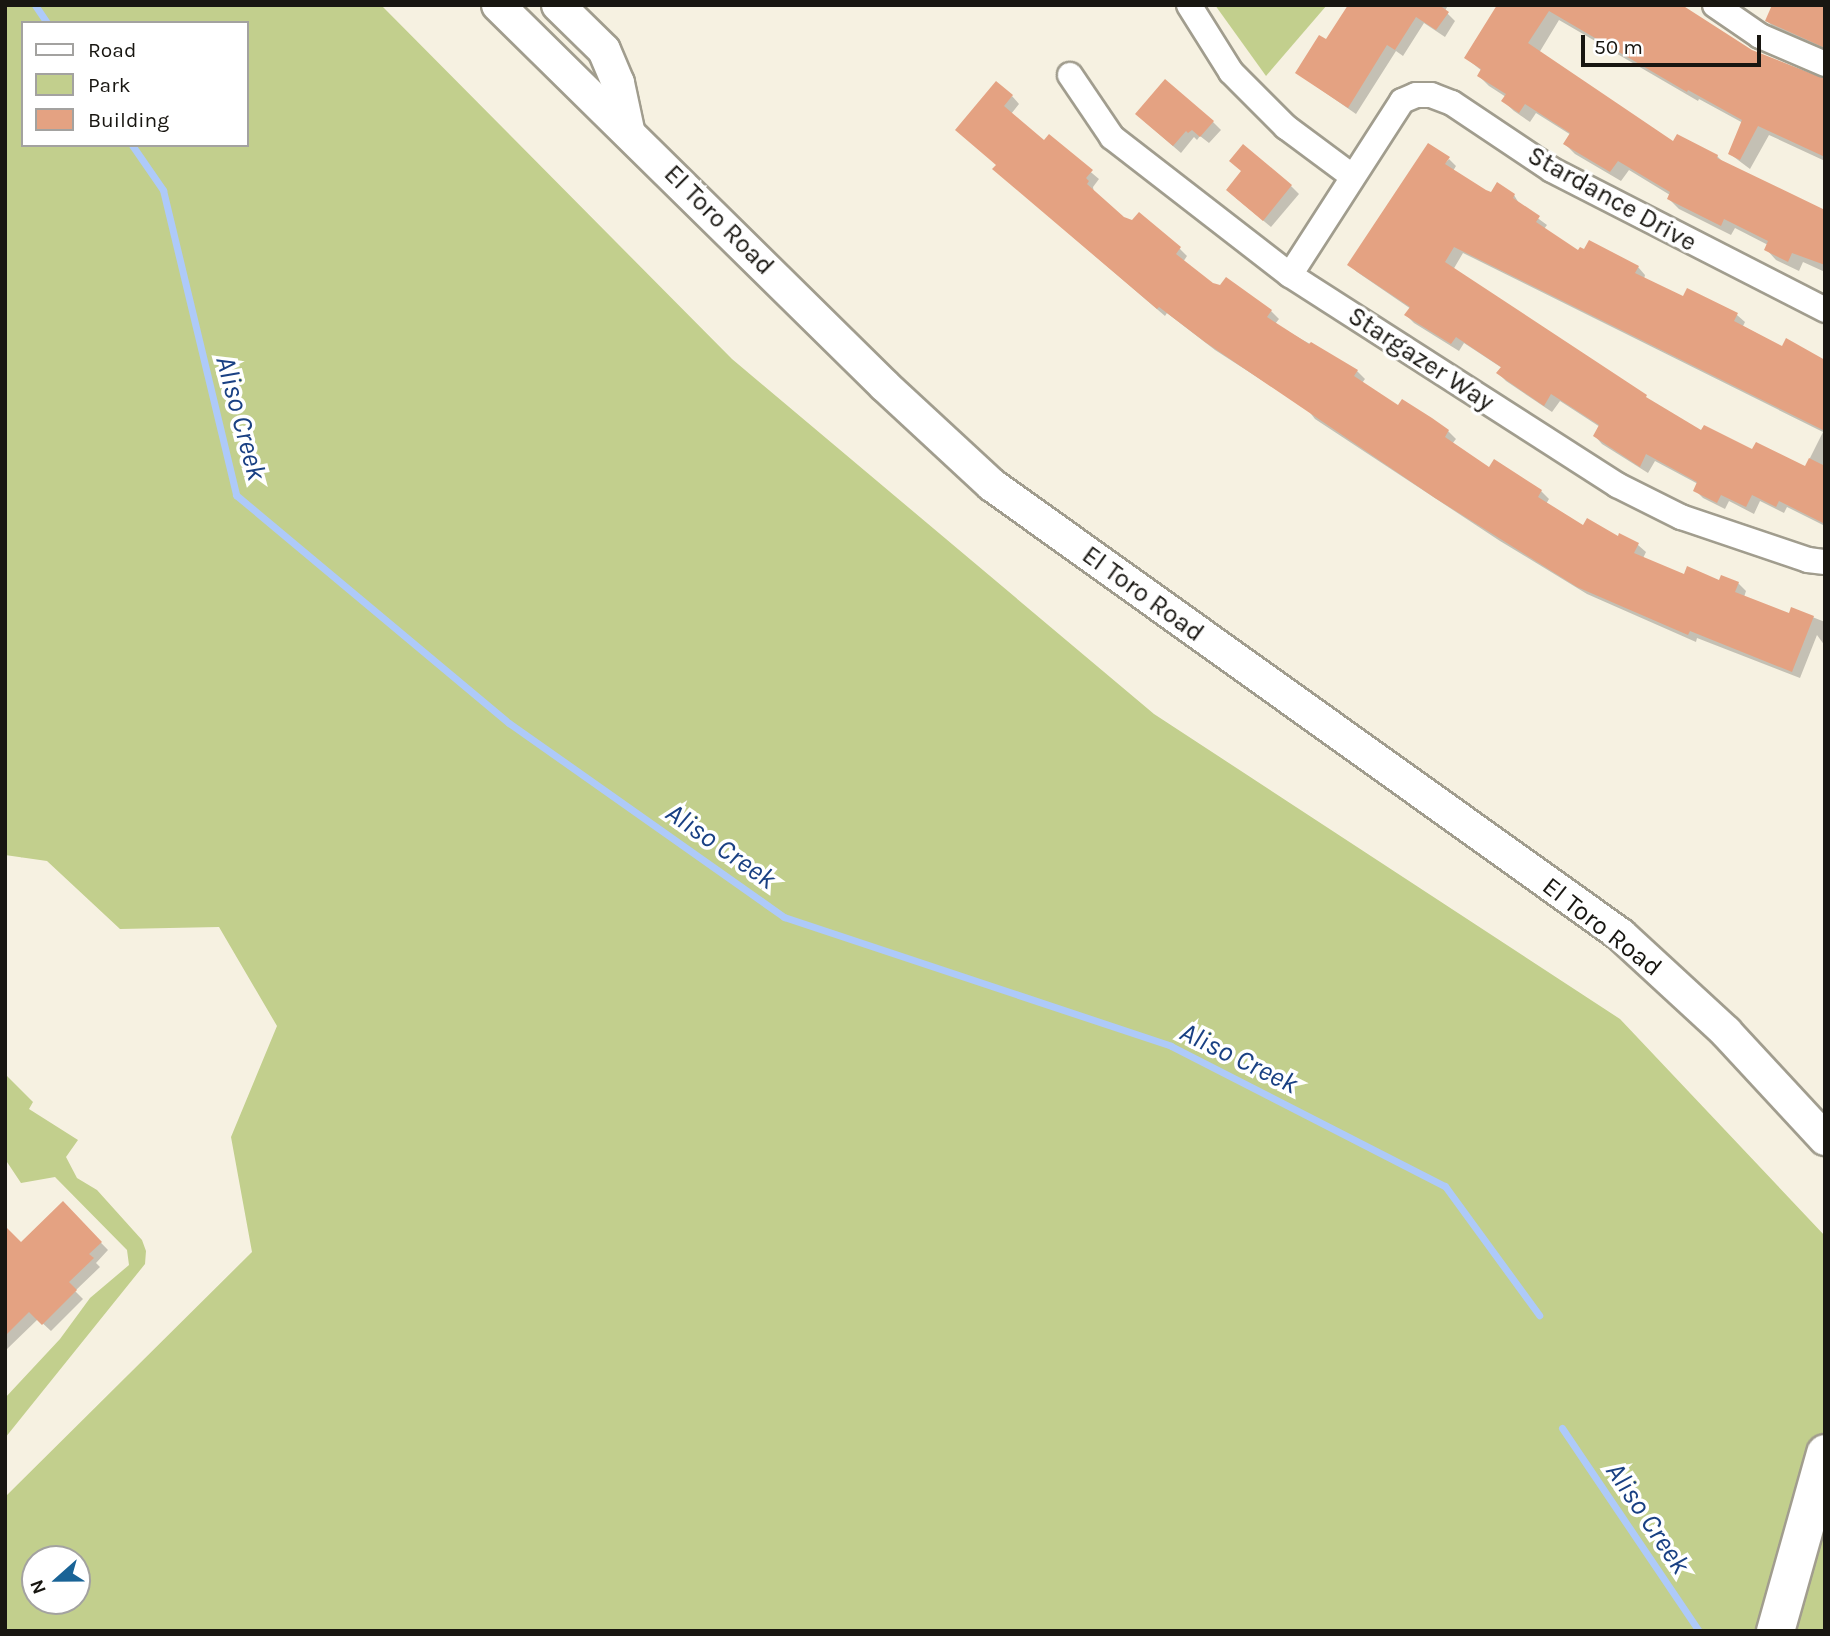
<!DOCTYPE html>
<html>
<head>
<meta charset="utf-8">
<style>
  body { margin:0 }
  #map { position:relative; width:1830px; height:1636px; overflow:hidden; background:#f6f1e1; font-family:Karla,sans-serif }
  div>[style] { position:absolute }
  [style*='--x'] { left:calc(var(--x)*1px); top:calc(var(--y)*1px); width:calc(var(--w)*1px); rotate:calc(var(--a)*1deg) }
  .green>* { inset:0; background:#c2cf8d }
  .shadow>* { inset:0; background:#0003 }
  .stream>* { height:7px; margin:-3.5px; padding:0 3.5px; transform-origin:3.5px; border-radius:3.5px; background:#aecaf9 }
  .building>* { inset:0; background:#e4a282 }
  .roads { filter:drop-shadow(2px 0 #a19d8e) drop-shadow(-2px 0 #a19d8e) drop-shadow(0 2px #a19d8e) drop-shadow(0 -2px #a19d8e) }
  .minor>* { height:24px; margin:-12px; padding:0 12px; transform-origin:12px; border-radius:12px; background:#fff }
  .major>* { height:32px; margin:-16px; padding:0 16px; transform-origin:16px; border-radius:16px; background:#fff }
  .highway>* { height:37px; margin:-18.5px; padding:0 18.5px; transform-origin:18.5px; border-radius:18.5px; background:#fff }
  span { translate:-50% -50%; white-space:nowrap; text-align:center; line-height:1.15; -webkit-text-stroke:7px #fff; paint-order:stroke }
  .street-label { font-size:26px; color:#181611 }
  .water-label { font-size:28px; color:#194083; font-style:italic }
  .frame { position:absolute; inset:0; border:7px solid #181611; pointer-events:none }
  .legend { position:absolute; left:21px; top:21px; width:228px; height:126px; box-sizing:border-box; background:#fff; border:2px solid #a3a2a0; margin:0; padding:9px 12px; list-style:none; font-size:21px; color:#181611 }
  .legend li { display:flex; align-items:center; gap:14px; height:35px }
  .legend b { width:35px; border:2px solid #a3a2a0 }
  .north { position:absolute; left:21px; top:1545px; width:70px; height:70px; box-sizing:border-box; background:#fff; border:2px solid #a3a2a0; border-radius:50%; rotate:249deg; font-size:19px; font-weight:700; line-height:28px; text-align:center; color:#181611 }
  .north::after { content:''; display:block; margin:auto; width:24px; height:32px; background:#196396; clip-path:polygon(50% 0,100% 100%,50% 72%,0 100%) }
  .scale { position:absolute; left:1581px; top:35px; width:180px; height:32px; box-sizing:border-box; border:4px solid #181611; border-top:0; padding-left:9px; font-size:21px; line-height:24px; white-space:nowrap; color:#181611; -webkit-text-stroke:5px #fff; paint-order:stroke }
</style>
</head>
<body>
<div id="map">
  <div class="green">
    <i style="clip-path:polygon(evenodd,5px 5px,381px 5px,732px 359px,1154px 714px,1620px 1019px,1825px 1236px,1825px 1631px,5px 1631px,5px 1497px,252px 1252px,231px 1137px,277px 1026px,219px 927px,120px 929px,47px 861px,5px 855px,5px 5px,23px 23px,247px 23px,247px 145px,23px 145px,23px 23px,5px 5px,35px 1559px,77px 1559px,77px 1601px,35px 1601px,35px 1559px)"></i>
    <i style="clip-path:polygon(1215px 5px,1327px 5px,1266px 76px)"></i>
    <i style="clip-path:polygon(5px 1074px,33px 1102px,29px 1109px,78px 1140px,66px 1157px,77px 1178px,97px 1190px,142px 1240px,146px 1251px,145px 1264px,5px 1438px,5px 1398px,60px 1339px,90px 1298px,129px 1265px,127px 1250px,55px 1177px,21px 1183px,5px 1159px)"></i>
  </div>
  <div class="shadow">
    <i style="clip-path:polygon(1378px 5px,1448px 5px,1445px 11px,1455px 21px,1445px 37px,1424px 23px,1403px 56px,1396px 51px,1356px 114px,1297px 73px,1327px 41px)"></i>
    <i style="clip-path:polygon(1499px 5px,1677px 5px,1752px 51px,1825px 79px,1825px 161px,1769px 135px,1750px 169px,1730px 154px,1743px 123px,1699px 99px,1698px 101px,1559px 20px,1539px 53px,1674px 143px,1717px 156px,1725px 164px,1825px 213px,1825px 272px,1803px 262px,1799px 271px,1776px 260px,1766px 249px,1768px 245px,1735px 228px,1731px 235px,1679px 209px,1669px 199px,1670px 195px,1629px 170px,1621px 181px,1575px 154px,1565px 144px,1571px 135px,1536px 113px,1530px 122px,1514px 111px,1503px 101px,1506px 97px,1489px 86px,1479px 76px,1482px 71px,1466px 58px)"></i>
    <i style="clip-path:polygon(1825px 5px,1825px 53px,1777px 31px,1767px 21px)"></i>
    <i style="clip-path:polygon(1012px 96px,1019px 104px,1011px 114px,1044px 143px,1049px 137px,1099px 179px,1093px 187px,1094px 193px,1124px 219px,1180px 249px,1187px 256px,1183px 262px,1213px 285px,1220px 287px,1226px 279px,1271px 311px,1279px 319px,1275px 324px,1357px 371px,1365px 379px,1362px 383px,1398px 408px,1448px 431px,1456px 439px,1452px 444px,1490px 469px,1495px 462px,1541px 491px,1549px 499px,1546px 504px,1584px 527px,1638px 545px,1646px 552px,1643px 558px,1685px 576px,1738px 583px,1746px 591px,1744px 597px,1790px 615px,1792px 609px,1825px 622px,1825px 646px,1817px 635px,1800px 678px,1697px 638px,1696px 642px,1587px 594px,1500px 541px,1315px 419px,1308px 410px,1215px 350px,1167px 313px,1165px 316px,1002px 176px,998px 165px,965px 137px)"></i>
    <i style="clip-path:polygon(1145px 122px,1213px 122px,1221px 130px,1209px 143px,1200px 136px,1197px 140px,1194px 137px,1181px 153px)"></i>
    <i style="clip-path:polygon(evenodd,1449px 159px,1456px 166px,1453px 171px,1485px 192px,1514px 195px,1520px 205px,1547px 225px,1544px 229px,1579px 253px,1638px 267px,1645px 275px,1644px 279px,1683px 298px,1737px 315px,1745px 322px,1743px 326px,1783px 348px,1825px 362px,1825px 526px,1787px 507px,1784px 513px,1760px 501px,1754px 514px,1729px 501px,1725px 509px,1703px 498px,1695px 490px,1698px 484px,1655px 461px,1648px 473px,1602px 444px,1595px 436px,1600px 427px,1560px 401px,1552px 412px,1506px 381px,1498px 373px,1502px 368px,1464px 343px,1459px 351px,1414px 323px,1406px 315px,1411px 309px,1357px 272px,1349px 265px,1449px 159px,1463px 253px,1823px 432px,1805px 468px,1702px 432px,1655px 405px,1453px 270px,1463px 253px)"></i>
    <i style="clip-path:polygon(1291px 186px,1299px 194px,1271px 227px,1236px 198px)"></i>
    <i style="clip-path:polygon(63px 1204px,108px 1250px,96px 1263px,100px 1267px,75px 1291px,83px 1299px,51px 1331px,38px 1319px,5px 1351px,5px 1243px,21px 1244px)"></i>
  </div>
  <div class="stream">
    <i style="--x:35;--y:5;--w:22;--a:56"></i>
    <i style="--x:132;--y:145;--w:55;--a:55.4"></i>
    <i style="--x:163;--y:190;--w:314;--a:76.5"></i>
    <i style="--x:236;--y:495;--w:356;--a:39.9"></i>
    <i style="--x:509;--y:723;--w:337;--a:35.2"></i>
    <i style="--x:784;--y:917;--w:408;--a:18.4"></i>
    <i style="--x:1171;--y:1046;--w:308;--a:27.1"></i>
    <i style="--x:1445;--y:1186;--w:160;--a:53.9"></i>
    <i style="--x:1562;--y:1428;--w:245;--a:56"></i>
  </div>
  <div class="building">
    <i style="clip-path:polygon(1348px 5px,1439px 5px,1449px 12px,1436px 30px,1416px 17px,1395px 50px,1387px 45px,1348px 108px,1295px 73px,1319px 35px,1326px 39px)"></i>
    <i style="clip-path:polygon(1497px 5px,1682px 5px,1752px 50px,1825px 79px,1825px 157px,1758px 126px,1740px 160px,1728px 154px,1742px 120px,1688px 90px,1687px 92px,1549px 11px,1528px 43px,1673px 141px,1677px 134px,1718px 155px,1717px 158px,1825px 210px,1825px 265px,1792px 253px,1788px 262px,1764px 250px,1768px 241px,1724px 219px,1721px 226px,1667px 199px,1670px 192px,1618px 161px,1610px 172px,1563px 144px,1570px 133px,1525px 104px,1519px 113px,1501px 101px,1506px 94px,1477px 76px,1481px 69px,1464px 58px)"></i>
    <i style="clip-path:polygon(1772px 5px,1825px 5px,1825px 48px,1765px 21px)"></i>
    <i style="clip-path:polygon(1165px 79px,1214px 121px,1200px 137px,1192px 130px,1188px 133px,1186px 131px,1173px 146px,1135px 114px)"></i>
    <i style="clip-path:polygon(996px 81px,1013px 95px,1004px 106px,1044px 140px,1049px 134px,1093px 170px,1086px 178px,1089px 181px,1087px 184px,1124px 217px,1132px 220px,1139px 212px,1181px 247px,1176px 254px,1213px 283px,1220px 285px,1226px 277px,1272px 310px,1267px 317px,1309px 344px,1311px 342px,1358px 370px,1354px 376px,1398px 405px,1402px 399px,1432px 418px,1449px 430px,1445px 437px,1489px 467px,1494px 459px,1542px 490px,1538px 497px,1583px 525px,1587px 518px,1618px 536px,1619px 533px,1639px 543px,1634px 553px,1684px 574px,1687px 566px,1719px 580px,1721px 575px,1739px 582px,1735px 592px,1789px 613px,1791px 607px,1814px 616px,1792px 672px,1690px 631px,1688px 635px,1577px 587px,1435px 498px,1205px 342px,1159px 307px,1157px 309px,992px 169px,996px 165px,955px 130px)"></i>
    <i style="clip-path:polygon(1428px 143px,1450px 157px,1445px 164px,1486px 190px,1491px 192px,1497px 182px,1515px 194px,1513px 198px,1540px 216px,1536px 222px,1578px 250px,1580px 247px,1584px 249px,1589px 240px,1639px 266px,1635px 273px,1683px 296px,1687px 288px,1738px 313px,1734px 321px,1782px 346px,1786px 338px,1825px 360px,1825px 431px,1454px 247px,1445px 262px,1647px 395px,1646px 397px,1701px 430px,1704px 425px,1752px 449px,1756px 442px,1805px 466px,1809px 458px,1825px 466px,1825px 524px,1779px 501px,1776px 507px,1752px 495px,1746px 507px,1721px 495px,1717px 503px,1693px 491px,1697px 482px,1646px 454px,1640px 467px,1593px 436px,1599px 425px,1551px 394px,1544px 406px,1496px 373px,1501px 367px,1456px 337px,1451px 344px,1404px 315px,1410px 307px,1347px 265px)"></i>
    <i style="clip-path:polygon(1243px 144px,1292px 185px,1263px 221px,1226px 190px,1241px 171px,1229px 161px)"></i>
    <i style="clip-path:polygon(63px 1201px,102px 1242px,89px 1254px,94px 1258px,69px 1282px,77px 1290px,42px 1325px,29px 1312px,5px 1336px,5px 1226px,21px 1242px)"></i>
  </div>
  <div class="roads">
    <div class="minor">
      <i style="--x:1189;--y:5;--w:79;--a:57.9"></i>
      <i style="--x:1231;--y:72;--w:78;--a:45"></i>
      <i style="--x:1286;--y:127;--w:82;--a:36.6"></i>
      <i style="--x:1715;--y:5;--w:55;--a:34.6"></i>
      <i style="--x:1760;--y:36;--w:71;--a:23.3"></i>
      <i style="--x:1070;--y:75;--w:75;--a:55.9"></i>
      <i style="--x:1112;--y:137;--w:225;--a:37.8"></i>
      <i style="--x:1290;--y:275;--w:389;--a:32.7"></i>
      <i style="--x:1617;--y:485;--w:72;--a:26.6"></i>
      <i style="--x:1681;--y:517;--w:134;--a:18.7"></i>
      <i style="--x:1808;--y:560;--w:17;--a:7"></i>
      <i style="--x:1290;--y:275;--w:207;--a:-57.2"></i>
      <i style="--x:1402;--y:101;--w:15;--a:-23"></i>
      <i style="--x:1416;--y:95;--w:15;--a:0"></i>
      <i style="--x:1431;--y:95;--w:22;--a:21"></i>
      <i style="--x:1452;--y:103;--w:120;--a:33.8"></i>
      <i style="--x:1552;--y:170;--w:307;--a:27.1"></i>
    </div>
    <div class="major">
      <i style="--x:498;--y:5;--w:543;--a:44.55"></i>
      <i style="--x:885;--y:386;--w:146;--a:42.8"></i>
      <i style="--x:992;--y:485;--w:773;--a:35.58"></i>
      <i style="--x:1621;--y:935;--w:143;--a:42.7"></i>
      <i style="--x:1726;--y:1032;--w:146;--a:47.2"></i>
      <i style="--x:558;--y:5;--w:64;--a:44.4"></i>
      <i style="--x:604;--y:50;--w:36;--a:67"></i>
      <i style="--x:618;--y:83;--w:48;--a:78"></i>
    </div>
    <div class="highway">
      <i style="--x:1775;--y:1631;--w:185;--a:-74.3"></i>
    </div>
  </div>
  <div class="street-label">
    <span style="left:1612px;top:199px;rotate:29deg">Stardance Drive</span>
    <span style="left:719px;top:220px;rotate:45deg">El Toro Road</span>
    <span style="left:1421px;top:359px;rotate:33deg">Stargazer Way</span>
    <span style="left:1143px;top:594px;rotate:36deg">El Toro Road</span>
    <span style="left:1602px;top:927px;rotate:38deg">El Toro Road</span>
  </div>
  <div class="water-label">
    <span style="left:241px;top:418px;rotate:75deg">Aliso Creek</span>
    <span style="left:721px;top:846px;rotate:35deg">Aliso Creek</span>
    <span style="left:1239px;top:1058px;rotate:26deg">Aliso Creek</span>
    <span style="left:1648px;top:1518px;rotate:56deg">Aliso Creek</span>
  </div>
  <div class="frame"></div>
  <ul class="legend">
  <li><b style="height:9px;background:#fff"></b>Road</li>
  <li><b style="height:19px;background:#c2cf8d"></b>Park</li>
  <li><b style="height:19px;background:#e4a282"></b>Building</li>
  </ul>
  <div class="north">N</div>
  <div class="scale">50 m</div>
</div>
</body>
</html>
